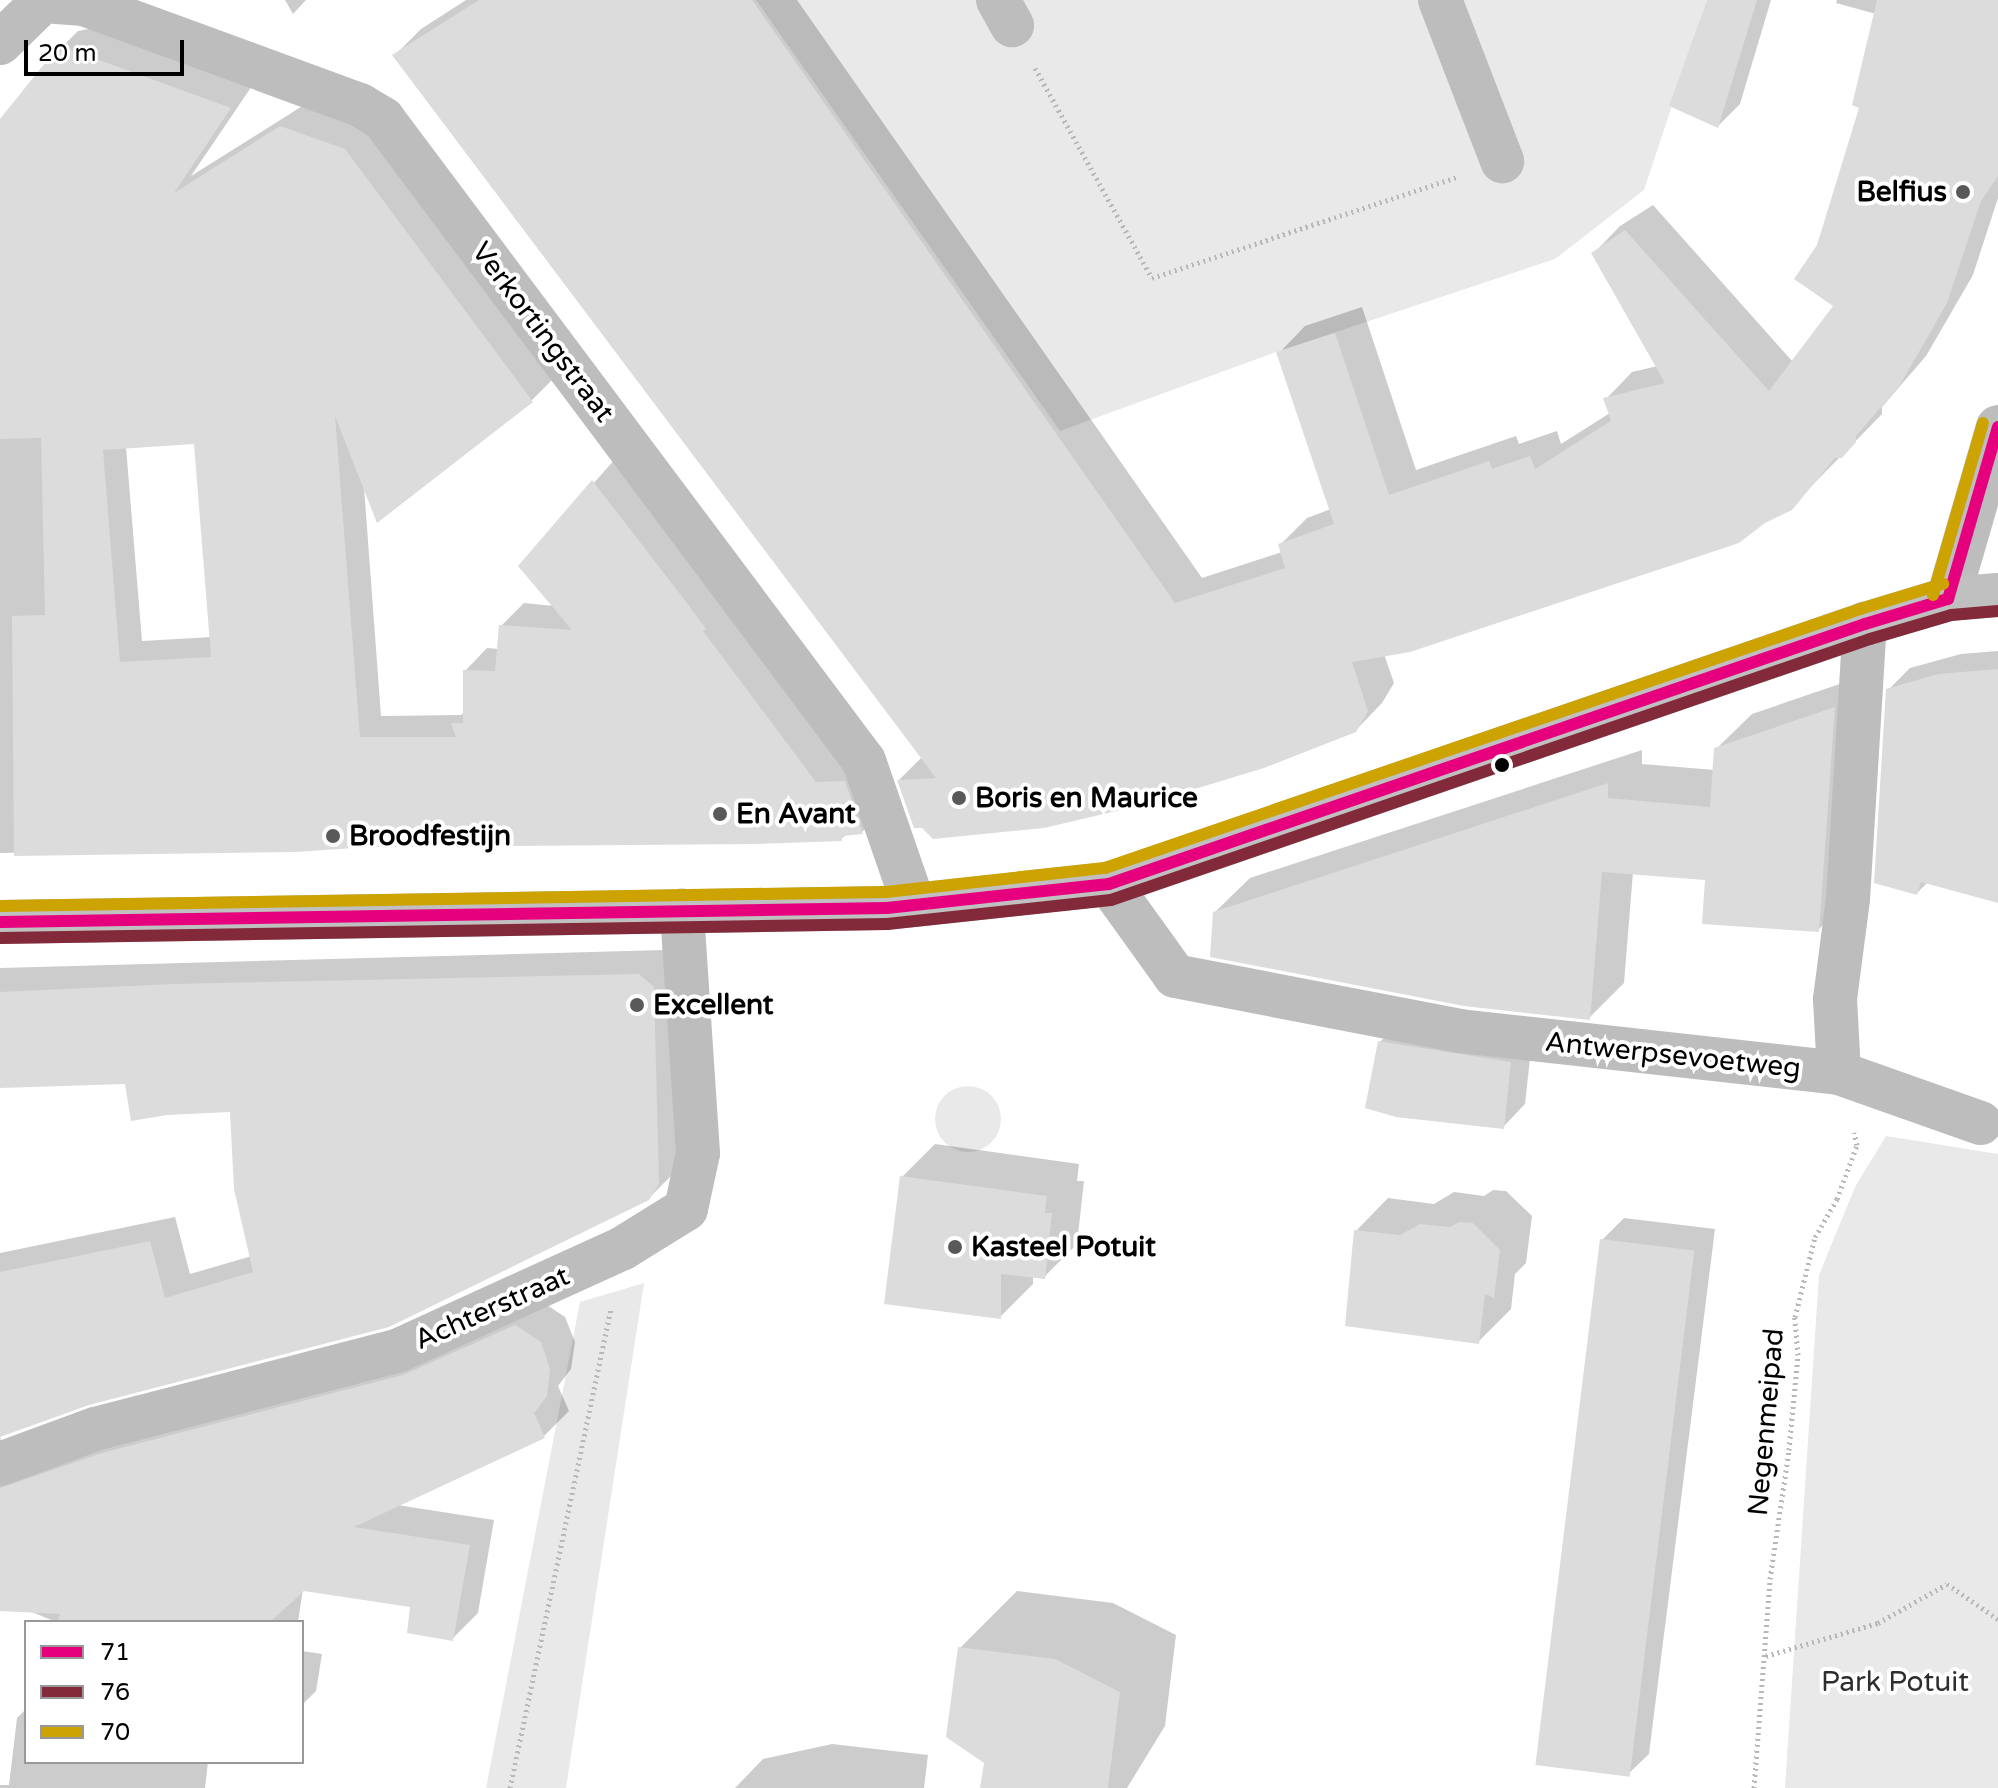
<!DOCTYPE html>
<html>
<head>
<meta charset="utf-8">
<style>
  body { margin:0 }
  #map { position:relative; width:1998px; height:1788px; overflow:hidden; background:#fff; font-family:"Varela Round",sans-serif }
  div>[style] { position:absolute }
  [style*='--x'] { left:calc(var(--x)*1px); top:calc(var(--y)*1px); width:calc(var(--w)*1px); rotate:calc(var(--a)*1deg) }
  .green>* { inset:0; background:#e9e9e9 }
  .round { border-radius:50% }
  .shadow>* { inset:0; background:#0003 }
  .building>* { inset:0; background:#dcdcdc; transform-origin:0 0 }
  .path>* { height:5px; margin-top:-2.5px; transform-origin:0; background:repeating-linear-gradient(90deg,#b8b8b8 0 2px,transparent 0 6px) }
  .pedestrian>* { height:44px; margin:-22px; padding:0 22px; transform-origin:22px; border-radius:22px; background:#bdbdbd }
  .minor>* { height:44px; margin:-22px; padding:0 22px; transform-origin:22px; border-radius:22px; background:#bdbdbd }
  .tertiary>* { height:44px; margin:-22px; padding:0 22px; transform-origin:22px; border-radius:22px; background:#bdbdbd }
  .secondary>* { height:44px; margin:-22px; padding:0 22px; transform-origin:22px; border-radius:22px; background:#c0c0c0 }
  .bus-1>* { height:12px; margin:-6px; padding:0 6px; transform-origin:6px; border-radius:6px; background:#e6007e }
  .bus-2>* { height:12px; margin:-6px; padding:0 6px; transform-origin:6px; border-radius:6px; background:#822a3a }
  .bus-3>* { height:12px; margin:-6px; padding:0 6px; transform-origin:6px; border-radius:6px; background:#cca300 }
  .dots>* { width:22px; height:22px; translate:-50% -50%; box-sizing:border-box; border:4px solid #fff; border-radius:50% }
  span { translate:-50% -50%; white-space:nowrap; text-align:center; line-height:1.15; -webkit-text-stroke:8px #fff; paint-order:stroke }
  .poi-label { font-size:28px; color:#000; font-weight:700 }
  .right { translate:-100% -50%; text-align:right }
  .left { translate:0 -50%; text-align:left }
  .street-label { font-size:28px; color:#000 }
  .park-label { font-size:28px; color:#2e2e2e }
  .legend { position:absolute; left:24px; top:1620px; width:280px; height:144px; box-sizing:border-box; background:#fff; border:2px solid #999; margin:0; padding:10px 14px; list-style:none; font-size:24px; color:#000 }
  .legend li { display:flex; align-items:center; gap:16px; height:40px }
  .legend b { width:40px; border:2px solid #999 }
  .scale { position:absolute; left:24px; top:40px; width:160px; height:36px; box-sizing:border-box; border:4px solid #000; border-top:0; padding-left:10px; font-size:24px; line-height:28px; white-space:nowrap; color:#000; -webkit-text-stroke:6px #fff; paint-order:stroke }
</style>
</head>
<body>
<div id="map">
  <div class="green">
    <i style="clip-path:polygon(756px 0,1707px 0,1644px 190px,1555px 259px,1276px 352px,1060px 431px)"></i>
    <i class="round" style="left:935px;top:1086px;width:66px;height:66px"></i>
    <i style="clip-path:polygon(1886px 1136px,1998px 1154px,1998px 1788px,1785px 1788px,1819px 1275px,1855px 1187px)"></i>
    <i style="clip-path:polygon(644px 1283px,566px 1788px,486px 1788px,580px 1302px)"></i>
  </div>
  <div class="shadow">
    <i style="clip-path:polygon(285px 0,306px 0,293px 14px)"></i>
    <i style="clip-path:polygon(466px 0,797px 0,1202px 578px,1282px 552px,1280px 545px,1307px 518px,1331px 509px,1279px 353px,1305px 326px,1362px 307px,1416px 470px,1516px 436px,1519px 444px,1557px 431px,1561px 444px,1610px 413px,1606px 399px,1632px 372px,1658px 366px,1594px 253px,1620px 226px,1653px 205px,1793px 362px,1836px 306px,1819px 245px,1862px 107px,1876px 14px,1836px 3px,1837px 0,1998px 0,1998px 198px,1973px 275px,1926px 356px,1882px 407px,1882px 414px,1790px 508px,1384px 654px,1394px 683px,1382px 703px,1355px 731px,1044px 826px,899px 780px,922px 757px,395px 55px,421px 29px)"></i>
    <i style="clip-path:polygon(1709px 0,1771px 0,1740px 104px,1718px 126px)"></i>
    <i style="clip-path:polygon(evenodd,93px 28px,252px 86px,191px 176px,304px 105px,367px 127px,554px 378px,532px 400px,364px 487px,381px 716px,461px 715px,465px 711px,465px 671px,487px 648px,499px 649px,501px 626px,524px 603px,554px 606px,521px 566px,615px 459px,884px 809px,862px 832px,848px 833px,841px 839px,0 853px,0 122px,55px 54px,78px 31px,93px 28px,196px 442px,212px 637px,142px 641px,126px 447px,196px 442px)"></i>
    <i style="clip-path:polygon(1998px 651px,1998px 901px,1928px 882px,1917px 893px,1888px 690px,1910px 668px,1961px 654px)"></i>
    <i style="clip-path:polygon(1869px 674px,1853px 895px,1818px 930px,1707px 878px,1633px 872px,1624px 983px,1589px 1018px,1214px 913px,1250px 878px,1642px 750px,1642px 764px,1715px 770px,1716px 749px,1752px 714px)"></i>
    <i style="clip-path:polygon(665px 950px,684px 1157px,674px 1173px,648px 1199px,0 1435px,2px 1448px,541px 1301px,565px 1317px,575px 1342px,571px 1369px,558px 1386px,569px 1411px,544px 1436px,397px 1505px,494px 1520px,478px 1613px,452px 1639px,412px 1605px,303px 1589px,298px 1622px,56px 1622px,27px 1610px,0 1609px,0 1253px,175px 1217px,190px 1274px,252px 1256px,232px 1110px,126px 1082px,0 1086px,0 968px)"></i>
    <i style="clip-path:polygon(1402px 1019px,1532px 1040px,1525px 1104px,1503px 1127px,1380px 1042px)"></i>
    <i style="clip-path:polygon(935px 1144px,1079px 1164px,1077px 1181px,1084px 1181px,1077px 1244px,1044px 1277px,1033px 1276px,1033px 1284px,1000px 1317px,902px 1177px)"></i>
    <i style="clip-path:polygon(1493px 1190px,1506px 1191px,1532px 1216px,1526px 1263px,1515px 1274px,1511px 1309px,1478px 1342px,1356px 1231px,1388px 1198px,1434px 1204px,1454px 1192px,1484px 1196px)"></i>
    <i style="clip-path:polygon(1624px 1218px,1715px 1229px,1649px 1754px,1626px 1776px,1602px 1240px)"></i>
    <i style="clip-path:polygon(1017px 1591px,1113px 1603px,1176px 1635px,1165px 1726px,1127px 1788px,982px 1788px,986px 1762px,960px 1648px)"></i>
    <i style="clip-path:polygon(302px 1651px,322px 1654px,316px 1691px,302px 1705px)"></i>
    <i style="clip-path:polygon(26px 1709px,26px 1762px,208px 1762px,205px 1788px,0 1788px,0 1785px,9px 1785px,17px 1718px)"></i>
    <i style="clip-path:polygon(832px 1744px,928px 1755px,924px 1788px,735px 1788px,763px 1759px)"></i>
  </div>
  <div class="building">
    <i style="clip-path:polygon(479px 0,752px 0,1175px 603px,1285px 568px,1278px 544px,1334px 524px,1276px 352px,1335px 333px,1389px 495px,1489px 461px,1492px 469px,1530px 456px,1535px 469px,1611px 421px,1603px 398px,1665px 383px,1591px 253px,1625px 230px,1769px 391px,1833px 306px,1794px 279px,1817px 245px,1859px 108px,1852px 105px,1877px 0,1998px 0,1998px 176px,1981px 201px,1947px 303px,1900px 385px,1856px 436px,1856px 442px,1842px 458px,1835px 458px,1792px 510px,1765px 523px,1739px 543px,1410px 652px,1352px 662px,1368px 711px,1356px 732px,1264px 768px,1142px 805px,1044px 828px,933px 839px,922px 828px,914px 828px,897px 780px,936px 778px,392px 55px)"></i>
    <i style="clip-path:polygon(1707px 0,1757px 0,1718px 128px,1669px 106px)"></i>
    <i style="clip-path:polygon(evenodd,69px 49px,231px 108px,174px 193px,280px 126px,345px 149px,533px 402px,377px 523px,335px 416px,360px 737px,456px 737px,451px 723px,463px 723px,463px 670px,495px 671px,499px 625px,572px 630px,518px 566px,592px 480px,687px 603px,706px 629px,703px 631px,816px 782px,845px 781px,863px 834px,842px 836px,842px 841px,753px 844px,368px 847px,296px 852px,14px 856px,12px 616px,45px 615px,41px 438px,0 439px,0 119px,53px 53px,69px 49px,194px 444px,211px 657px,120px 662px,103px 450px,194px 444px)"></i>
    <i style="clip-path:polygon(1998px 669px,1998px 903px,1921px 882px,1917px 895px,1874px 883px,1886px 689px,1938px 674px)"></i>
    <i style="clip-path:polygon(1835px 707px,1819px 932px,1702px 924px,1705px 880px,1602px 872px,1590px 1020px,1464px 1006px,1210px 957px,1213px 912px,1608px 783px,1608px 798px,1710px 807px,1714px 748px)"></i>
    <i style="clip-path:polygon(639px 974px,654px 987px,659px 1184px,649px 1200px,389px 1327px,89px 1405px,0 1437px,0 1272px,150px 1241px,165px 1298px,253px 1272px,234px 1189px,230px 1112px,167px 1115px,131px 1121px,125px 1084px,0 1088px,0 992px,173px 984px)"></i>
    <i style="clip-path:polygon(1378px 1041px,1511px 1062px,1504px 1129px,1396px 1117px,1365px 1108px)"></i>
    <i style="clip-path:polygon(900px 1176px,1047px 1196px,1045px 1213px,1052px 1213px,1045px 1279px,1001px 1274px,1001px 1319px,884px 1304px)"></i>
    <i style="clip-path:polygon(1459px 1222px,1473px 1223px,1500px 1250px,1494px 1298px,1485px 1294px,1479px 1344px,1345px 1326px,1354px 1230px,1400px 1235px,1420px 1224px,1450px 1227px)"></i>
    <i style="left:1600px;top:1239px;width:95px;height:530px;rotate:7deg"></i>
    <i style="clip-path:polygon(515px 1325px,541px 1342px,550px 1369px,547px 1396px,534px 1413px,545px 1438px,354px 1527px,470px 1545px,453px 1641px,407px 1633px,410px 1607px,304px 1591px,270px 1622px,58px 1622px,60px 1614px,0 1611px,0 1488px,102px 1453px,403px 1375px)"></i>
    <i style="clip-path:polygon(958px 1647px,1055px 1659px,1120px 1692px,1108px 1788px,980px 1788px,984px 1763px,946px 1737px)"></i>
  </div>
  <div class="path">
    <i style="--x:1035;--y:68;--w:240;--a:60.9"></i>
    <i style="--x:1152;--y:278;--w:321;--a:-18.3"></i>
    <i style="--x:1766;--y:1656;--w:117;--a:-16.4"></i>
    <i style="--x:1878;--y:1623;--w:79;--a:-29.5"></i>
    <i style="--x:1947;--y:1584;--w:62;--a:34.5"></i>
    <i style="--x:510;--y:1788;--w:491;--a:-78.1"></i>
    <i style="--x:1754;--y:1788;--w:210;--a:-85.6"></i>
    <i style="--x:1770;--y:1579;--w:130;--a:-81.6"></i>
    <i style="--x:1789;--y:1450;--w:95;--a:-84.6"></i>
    <i style="--x:1798;--y:1355;--w:38;--a:-95"></i>
    <i style="--x:1795;--y:1317;--w:82;--a:-76"></i>
    <i style="--x:1815;--y:1237;--w:44;--a:-59.9"></i>
    <i style="--x:1837;--y:1199;--w:58;--a:-69.7"></i>
    <i style="--x:1857;--y:1145;--w:13;--a:-103"></i>
  </div>
  <div class="pedestrian">
    <i style="--x:998;--y:0;--w:29;--a:61"></i>
    <i style="--x:1440;--y:0;--w:173;--a:68.9"></i>
  </div>
  <div class="minor">
    <i style="--x:0;--y:43;--w:60;--a:-44.3"></i>
    <i style="--x:43;--y:1;--w:41;--a:4.2"></i>
    <i style="--x:84;--y:4;--w:294;--a:20.1"></i>
    <i style="--x:360;--y:105;--w:27;--a:31"></i>
    <i style="--x:383;--y:119;--w:802;--a:53.16"></i>
    <i style="--x:864;--y:761;--w:152;--a:70.9"></i>
    <i style="--x:1109;--y:884;--w:113;--a:54.3"></i>
    <i style="--x:1175;--y:976;--w:290;--a:10.9"></i>
    <i style="--x:1460;--y:1031;--w:381;--a:6.3"></i>
    <i style="--x:1839;--y:1073;--w:150;--a:19.5"></i>
    <i style="--x:1839;--y:1073;--w:74;--a:-93.1"></i>
    <i style="--x:1835;--y:999;--w:101;--a:-82.6"></i>
    <i style="--x:1848;--y:899;--w:276;--a:-86.5"></i>
    <i style="--x:0;--y:1464;--w:101;--a:-20.2"></i>
    <i style="--x:95;--y:1429;--w:312;--a:-14.5"></i>
    <i style="--x:397;--y:1351;--w:248;--a:-24.5"></i>
    <i style="--x:623;--y:1248;--w:74;--a:-31.8"></i>
    <i style="--x:686;--y:1209;--w:57;--a:-77.9"></i>
    <i style="--x:698;--y:1153;--w:243;--a:-93.8"></i>
  </div>
  <div class="tertiary">
    <i style="--x:1948;--y:599;--w:179;--a:-73.8"></i>
  </div>
  <div class="secondary">
    <i style="--x:0;--y:922;--w:887;--a:-0.9"></i>
    <i style="--x:887;--y:908;--w:223;--a:-6.2"></i>
    <i style="--x:1109;--y:884;--w:799;--a:-18.98"></i>
    <i style="--x:1865;--y:624;--w:87;--a:-16.8"></i>
    <i style="--x:1948;--y:599;--w:50;--a:-4.6"></i>
  </div>
  <div class="bus-1">
    <i style="--x:1948;--y:599;--w:179;--a:-73.8"></i>
    <i style="--x:0;--y:922;--w:887;--a:-0.9"></i>
    <i style="--x:887;--y:908;--w:223;--a:-6.2"></i>
    <i style="--x:1109;--y:884;--w:799;--a:-18.98"></i>
    <i style="--x:1865;--y:624;--w:87;--a:-16.8"></i>
  </div>
  <div class="bus-2">
    <i style="--x:0;--y:938;--w:887;--a:-0.9"></i>
    <i style="--x:887;--y:924;--w:225;--a:-6.1"></i>
    <i style="--x:1111;--y:900;--w:803;--a:-18.98"></i>
    <i style="--x:1870;--y:639;--w:84;--a:-16.5"></i>
    <i style="--x:1951;--y:615;--w:47;--a:-4.9"></i>
  </div>
  <div class="bus-3">
    <i style="--x:1933;--y:595;--w:179;--a:-73.8"></i>
    <i style="--x:0;--y:906;--w:886;--a:-0.91"></i>
    <i style="--x:886;--y:892;--w:220;--a:-6.3"></i>
    <i style="--x:1105;--y:868;--w:798;--a:-18.93"></i>
    <i style="--x:1860;--y:609;--w:87;--a:-16.8"></i>
  </div>
  <div class="dots">
    <i style="left:1963px;top:192px;background:#595959"></i>
    <i style="left:1502px;top:765px;background:#000"></i>
    <i style="left:959px;top:798px;background:#595959"></i>
    <i style="left:720px;top:814px;background:#595959"></i>
    <i style="left:333px;top:836px;background:#595959"></i>
    <i style="left:637px;top:1005px;background:#595959"></i>
    <i style="left:955px;top:1247px;background:#595959"></i>
  </div>
  <div class="poi-label">
    <span class="right" style="left:1947px;top:192px">Belfius</span>
    <span class="left" style="left:975px;top:798px">Boris en Maurice</span>
    <span class="left" style="left:736px;top:814px">En Avant</span>
    <span class="left" style="left:349px;top:836px">Broodfestijn</span>
    <span class="left" style="left:653px;top:1005px">Excellent</span>
    <span class="left" style="left:971px;top:1247px">Kasteel Potuit</span>
  </div>
  <div class="street-label">
    <span style="left:543px;top:332px;rotate:53deg">Verkortingstraat</span>
    <span style="left:1673px;top:1055px;rotate:6deg">Antwerpsevoetweg</span>
    <span style="left:492px;top:1308px;rotate:-24deg">Achterstraat</span>
    <span style="left:1766px;top:1422px;rotate:-85deg">Negenmeipad</span>
  </div>
  <div class="park-label">
    <span style="left:1895px;top:1682px">Park Potuit</span>
  </div>
  <ul class="legend">
  <li><b style="height:10px;background:#e6007e"></b>71</li>
  <li><b style="height:10px;background:#822a3a"></b>76</li>
  <li><b style="height:10px;background:#cca300"></b>70</li>
  </ul>
  <div class="scale">20 m</div>
</div>
</body>
</html>
